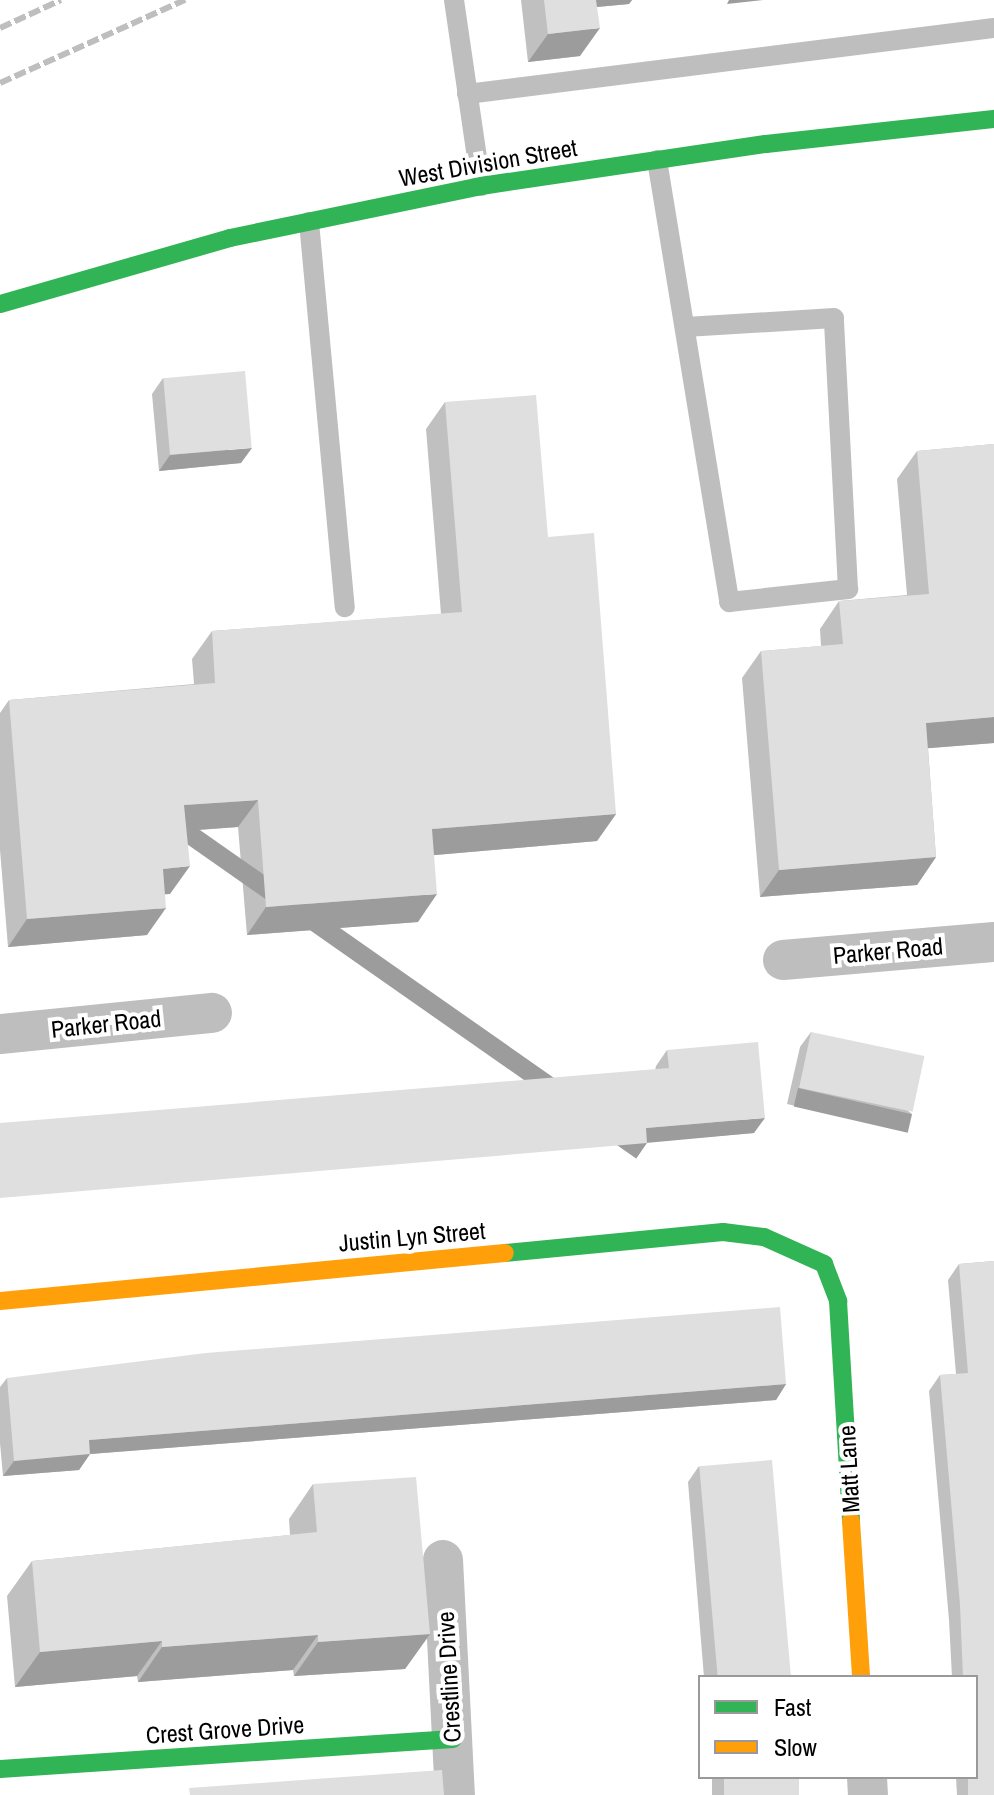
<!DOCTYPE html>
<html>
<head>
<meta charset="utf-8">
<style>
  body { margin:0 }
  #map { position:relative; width:994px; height:1795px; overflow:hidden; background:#fff; font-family:"Archivo Narrow",sans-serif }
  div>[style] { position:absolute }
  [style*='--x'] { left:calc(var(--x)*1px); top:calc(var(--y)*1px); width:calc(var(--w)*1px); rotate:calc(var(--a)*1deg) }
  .lane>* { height:20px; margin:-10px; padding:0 10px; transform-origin:10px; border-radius:10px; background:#bebebe }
  .street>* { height:40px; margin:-20px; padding:0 20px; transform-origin:20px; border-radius:20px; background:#bebebe }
  .fast>* { height:18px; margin:-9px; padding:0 9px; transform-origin:9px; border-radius:9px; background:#30b455 }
  .slow>* { height:18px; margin:-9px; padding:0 9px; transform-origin:9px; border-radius:9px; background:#ff9f0a }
  .rail>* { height:6px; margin-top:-3px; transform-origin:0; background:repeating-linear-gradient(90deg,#bebebe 0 12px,transparent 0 16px) }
  .wall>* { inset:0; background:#c0c0c0; transform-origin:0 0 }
  .shaded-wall>* { inset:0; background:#9c9c9c; transform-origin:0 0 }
  .building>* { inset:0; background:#dfdfdf; transform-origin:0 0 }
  span { translate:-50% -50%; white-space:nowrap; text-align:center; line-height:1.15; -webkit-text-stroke:8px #fff; paint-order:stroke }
  .street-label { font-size:24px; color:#000 }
  .legend { position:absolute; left:698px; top:1675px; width:280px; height:104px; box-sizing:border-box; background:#fff; border:2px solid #999; margin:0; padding:10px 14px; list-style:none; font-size:24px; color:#000 }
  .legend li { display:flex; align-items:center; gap:16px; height:40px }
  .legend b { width:40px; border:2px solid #999 }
</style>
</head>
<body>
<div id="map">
  <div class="lane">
    <i style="--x:454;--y:0;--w:188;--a:81.7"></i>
    <i style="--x:467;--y:94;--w:531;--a:-7.14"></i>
    <i style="--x:657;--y:160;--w:448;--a:80.7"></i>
    <i style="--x:729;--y:602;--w:120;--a:-6.2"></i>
    <i style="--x:848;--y:589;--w:271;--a:-93"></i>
    <i style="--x:834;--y:318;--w:149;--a:176.5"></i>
    <i style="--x:309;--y:222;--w:387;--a:84.7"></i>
  </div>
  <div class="street">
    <i style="--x:783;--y:960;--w:212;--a:-4.9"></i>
    <i style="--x:0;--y:1034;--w:213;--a:-5.7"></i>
    <i style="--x:443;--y:1560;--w:235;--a:87.1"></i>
    <i style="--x:867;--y:1777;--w:18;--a:87"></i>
  </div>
  <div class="fast">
    <i style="--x:0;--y:304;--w:239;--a:-16"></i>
    <i style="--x:230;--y:238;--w:256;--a:-11.7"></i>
    <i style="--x:481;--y:186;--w:288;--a:-8.4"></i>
    <i style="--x:766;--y:144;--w:229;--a:-6.3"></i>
    <i style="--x:505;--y:1253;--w:219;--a:-5.5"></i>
    <i style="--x:723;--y:1232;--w:41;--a:7"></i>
    <i style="--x:764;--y:1237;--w:66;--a:24.2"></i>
    <i style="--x:824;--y:1264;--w:40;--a:69"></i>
    <i style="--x:838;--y:1301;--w:220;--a:86.6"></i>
    <i style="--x:0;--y:1769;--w:454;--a:-3.8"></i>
  </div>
  <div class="slow">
    <i style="--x:0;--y:1301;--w:507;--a:-5.43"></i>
    <i style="--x:851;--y:1521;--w:156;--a:86.3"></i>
  </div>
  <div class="rail">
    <i style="--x:0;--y:28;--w:67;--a:-24.7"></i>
    <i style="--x:0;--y:83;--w:203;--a:-24.2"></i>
  </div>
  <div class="wall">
    <i style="clip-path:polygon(521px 0,632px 0,629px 4px,597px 7px,580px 56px,528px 62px)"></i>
    <i style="clip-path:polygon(163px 378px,241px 463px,159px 471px,152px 394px)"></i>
    <i style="clip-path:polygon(445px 402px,548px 537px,616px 814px,597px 841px,434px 855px,418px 922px,247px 935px,238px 827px,187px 831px,170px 894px,165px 894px,147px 935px,8px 947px,0 850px,0 713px,9px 700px,194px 684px,192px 659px,212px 631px,441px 614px,426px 429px)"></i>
    <i style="clip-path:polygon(994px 444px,994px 743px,928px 748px,936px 857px,917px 885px,760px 897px,742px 678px,761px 651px,821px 646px,820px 629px,839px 601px,907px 595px,897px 479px,917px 451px)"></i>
    <i style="clip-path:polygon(811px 1032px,912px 1114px,901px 1130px,787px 1104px,800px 1047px)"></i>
    <i style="clip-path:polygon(667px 1050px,754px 1133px,647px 1142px,636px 1159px,656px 1066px)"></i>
    <i style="clip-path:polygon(994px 1261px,994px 1795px,957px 1795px,956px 1777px,976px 1777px,976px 1677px,952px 1677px,949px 1620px,929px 1391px,940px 1375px,956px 1374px,948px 1280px,959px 1264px)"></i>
    <i style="clip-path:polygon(7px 1378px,786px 1384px,776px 1400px,90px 1454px,79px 1470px,3px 1476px,0 1443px,0 1387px)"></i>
    <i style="clip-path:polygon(699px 1466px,790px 1677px,704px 1677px,688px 1482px)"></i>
    <i style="clip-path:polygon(313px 1484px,430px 1634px,405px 1669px,294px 1676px,293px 1670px,138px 1682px,137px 1676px,15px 1687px,7px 1596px,32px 1561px,290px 1535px,289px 1519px)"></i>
    <i style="left:712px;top:1777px;width:87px;height:18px"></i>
  </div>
  <div class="shaded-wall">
    <i style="clip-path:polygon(582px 0,632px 0,629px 4px,575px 9px)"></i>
    <i style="clip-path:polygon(729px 0,763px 0,727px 4px)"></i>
    <i style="clip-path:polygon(600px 28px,580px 56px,528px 62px,548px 34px)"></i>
    <i style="clip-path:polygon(252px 448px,241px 463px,159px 471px,170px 455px)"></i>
    <i style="clip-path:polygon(994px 717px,994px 743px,906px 750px,926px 723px)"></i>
    <i style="clip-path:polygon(258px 800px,238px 827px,165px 832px,184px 805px)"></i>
    <i style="clip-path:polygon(616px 814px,597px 841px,413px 857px,432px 829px)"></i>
    <i style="clip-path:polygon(936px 857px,917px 885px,760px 897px,779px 870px)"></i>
    <i style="clip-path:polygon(190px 866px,170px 894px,144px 896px,163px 869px)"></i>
    <i style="clip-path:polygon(437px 894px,418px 922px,247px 935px,266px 907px)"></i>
    <i style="clip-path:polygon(166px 908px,147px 935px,8px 947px,27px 919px)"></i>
    <i style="left:798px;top:1088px;width:117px;height:19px;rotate:13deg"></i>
    <i style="clip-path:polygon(765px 1118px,754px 1133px,635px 1144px,646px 1128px)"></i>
    <i style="left:647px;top:1143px;width:19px;height:649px;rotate:125deg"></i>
    <i style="clip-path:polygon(786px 1384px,776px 1400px,90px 1454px,79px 1470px,3px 1476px,14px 1461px,89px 1440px)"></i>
    <i style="clip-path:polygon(430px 1634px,405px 1669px,294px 1676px,318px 1642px)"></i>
    <i style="clip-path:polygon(318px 1635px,293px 1670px,138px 1682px,162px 1647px)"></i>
    <i style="clip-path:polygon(162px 1641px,137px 1676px,15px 1687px,40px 1652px)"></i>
  </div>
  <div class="building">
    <i style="clip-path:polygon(544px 0,596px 0,600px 28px,548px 34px)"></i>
    <i style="left:245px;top:371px;width:77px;height:82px;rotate:85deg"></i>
    <i style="clip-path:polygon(536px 395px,548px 537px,594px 533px,616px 814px,432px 829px,437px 894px,266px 907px,258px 800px,184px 805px,190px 866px,163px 869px,166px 908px,27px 919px,9px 700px,215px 683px,212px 631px,462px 612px,445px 402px)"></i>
    <i style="clip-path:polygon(994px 444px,994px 717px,926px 723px,936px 857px,779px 870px,761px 651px,843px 644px,839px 601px,929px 594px,917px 451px)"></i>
    <i style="left:811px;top:1032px;width:116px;height:57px;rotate:12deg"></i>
    <i style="clip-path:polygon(758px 1042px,765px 1118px,646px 1128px,647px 1143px,0 1198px,0 1123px,669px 1068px,667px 1050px)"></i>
    <i style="clip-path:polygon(994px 1261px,994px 1795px,968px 1795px,968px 1777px,976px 1777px,976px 1677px,963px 1677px,960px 1605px,940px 1375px,968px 1373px,959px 1264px)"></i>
    <i style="clip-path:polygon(780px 1307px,786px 1384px,89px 1440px,90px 1454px,14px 1461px,7px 1378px,206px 1353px)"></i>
    <i style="left:772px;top:1460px;width:218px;height:73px;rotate:85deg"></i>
    <i style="clip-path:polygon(416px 1477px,430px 1634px,318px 1642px,318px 1635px,162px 1647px,162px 1641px,40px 1652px,32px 1561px,317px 1532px,313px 1484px)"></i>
    <i style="clip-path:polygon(442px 1770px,444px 1795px,190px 1795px,189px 1788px)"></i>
    <i style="left:724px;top:1777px;width:75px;height:18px"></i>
  </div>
  <div class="street-label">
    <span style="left:488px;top:163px;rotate:-10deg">West Division Street</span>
    <span style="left:888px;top:951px;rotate:-5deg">Parker Road</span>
    <span style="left:106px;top:1024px;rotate:-6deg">Parker Road</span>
    <span style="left:412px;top:1237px;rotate:-5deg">Justin Lyn Street</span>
    <span style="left:849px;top:1469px;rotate:-93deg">Matt Lane</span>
    <span style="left:449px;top:1677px;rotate:-93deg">Crestline Drive</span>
    <span style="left:225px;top:1730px;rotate:-4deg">Crest Grove Drive</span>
  </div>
  <ul class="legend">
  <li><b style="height:10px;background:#30b455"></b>Fast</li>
  <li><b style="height:10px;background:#ff9f0a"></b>Slow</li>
  </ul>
</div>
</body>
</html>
